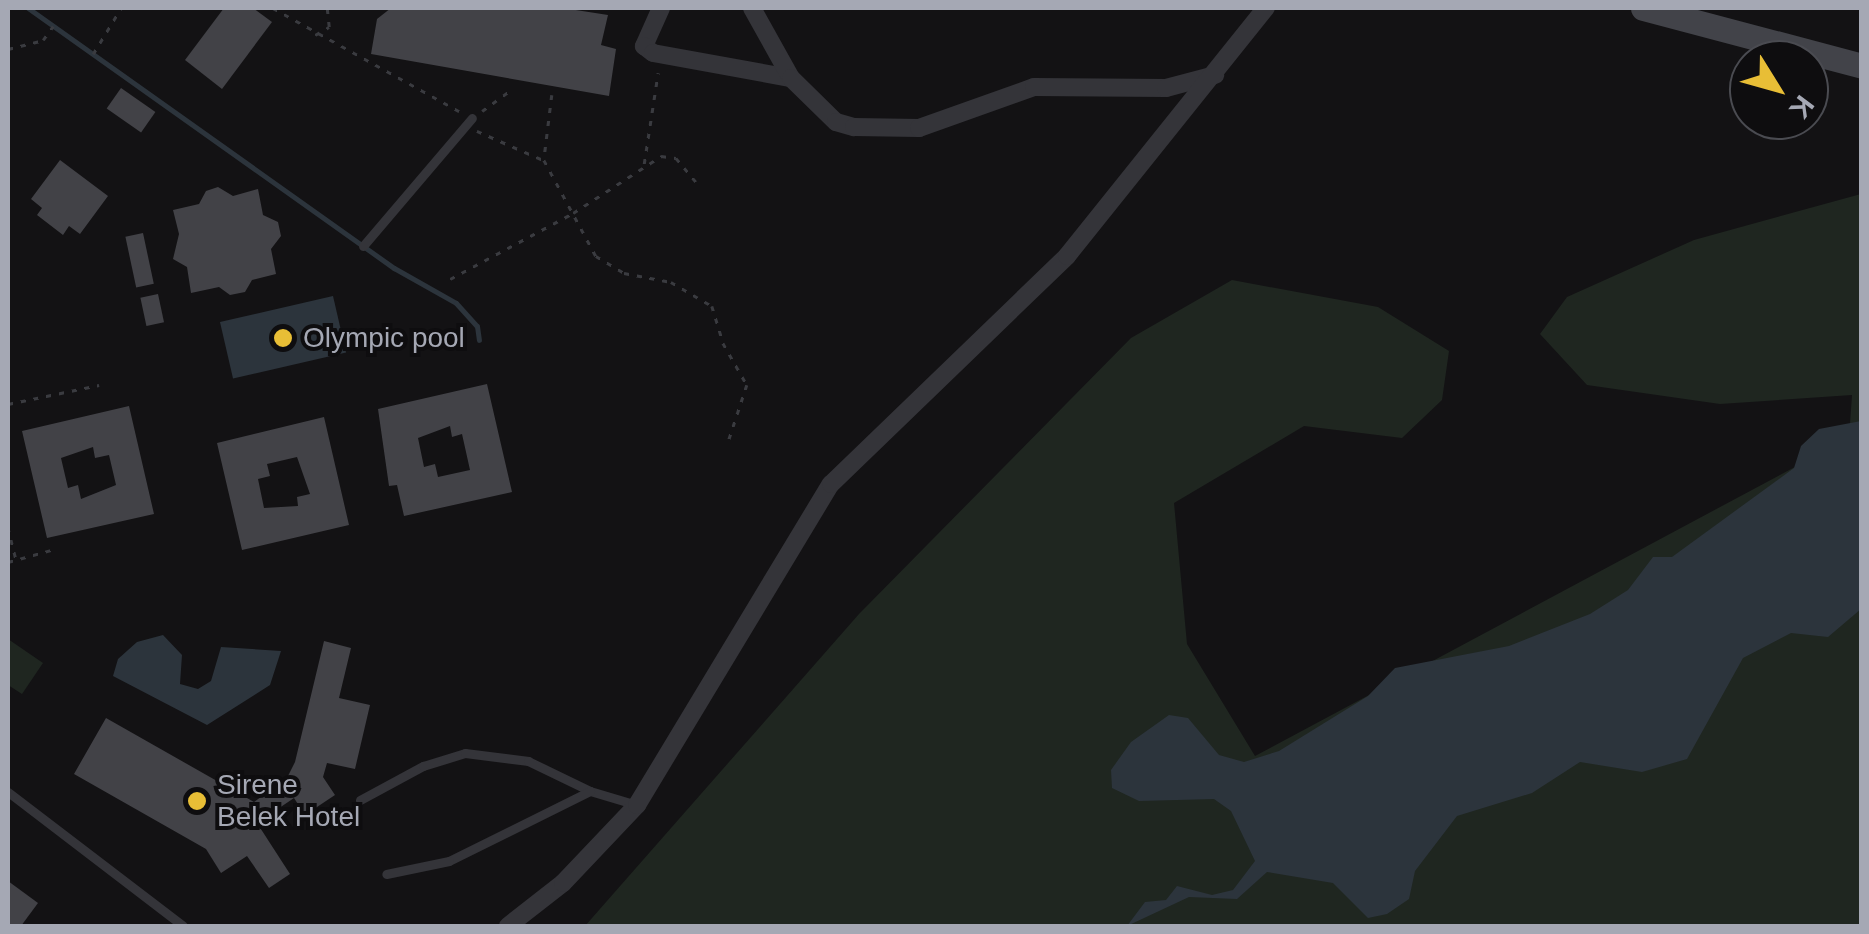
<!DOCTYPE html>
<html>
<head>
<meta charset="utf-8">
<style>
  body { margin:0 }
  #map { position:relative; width:1869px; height:934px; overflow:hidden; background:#131214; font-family:Arial,sans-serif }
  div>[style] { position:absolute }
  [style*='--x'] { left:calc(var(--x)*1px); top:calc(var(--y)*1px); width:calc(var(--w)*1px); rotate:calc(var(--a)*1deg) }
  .green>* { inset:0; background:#1f2620 }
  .water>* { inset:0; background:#2c343c; transform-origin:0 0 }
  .stream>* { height:5px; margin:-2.5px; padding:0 2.5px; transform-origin:2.5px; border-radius:2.5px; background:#2c343c }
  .building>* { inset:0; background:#424247; transform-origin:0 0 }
  .path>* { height:2.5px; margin-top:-1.25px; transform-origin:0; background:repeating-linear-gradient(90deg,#3a3b40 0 5px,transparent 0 13px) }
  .lane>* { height:9px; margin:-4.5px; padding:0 4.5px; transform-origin:4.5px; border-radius:4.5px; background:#343439 }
  .street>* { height:18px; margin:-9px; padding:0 9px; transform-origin:9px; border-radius:9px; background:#343439 }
  .secondary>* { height:25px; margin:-12.5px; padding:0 12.5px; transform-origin:12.5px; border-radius:12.5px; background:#424349 }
  .dots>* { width:28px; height:28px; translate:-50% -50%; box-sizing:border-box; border:5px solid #0e0d0f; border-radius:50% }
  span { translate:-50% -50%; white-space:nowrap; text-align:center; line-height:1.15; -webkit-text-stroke:8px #0e0d0f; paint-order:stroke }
  .poi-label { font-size:28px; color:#a5a8b4 }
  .left { translate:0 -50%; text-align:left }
  .frame { position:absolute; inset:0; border:10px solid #a5a8b4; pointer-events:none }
  .north { position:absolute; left:1729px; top:40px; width:100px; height:100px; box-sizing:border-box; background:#0e0d0f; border:2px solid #4a4b51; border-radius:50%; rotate:127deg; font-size:28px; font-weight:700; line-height:40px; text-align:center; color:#a5a8b4 }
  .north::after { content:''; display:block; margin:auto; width:35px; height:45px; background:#e8be36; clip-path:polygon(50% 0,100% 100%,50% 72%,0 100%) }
</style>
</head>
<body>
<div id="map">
  <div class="green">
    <i style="clip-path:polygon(1861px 194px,1861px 926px,585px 926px,859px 614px,1131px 338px,1232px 280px,1378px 307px,1449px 351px,1442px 400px,1402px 438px,1304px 426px,1174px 503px,1187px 644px,1255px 756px,1849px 438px,1852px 395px,1720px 404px,1587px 385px,1540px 334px,1567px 297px,1694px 240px)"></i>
    <i style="clip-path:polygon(8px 639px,43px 663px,22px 694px,8px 685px)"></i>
  </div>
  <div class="water">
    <i style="left:333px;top:296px;width:58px;height:116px;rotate:77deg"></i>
    <i style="clip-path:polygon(1861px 421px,1861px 609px,1828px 637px,1791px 633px,1743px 658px,1687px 759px,1642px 772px,1580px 762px,1532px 793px,1457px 816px,1415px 871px,1409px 899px,1387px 914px,1368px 918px,1333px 883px,1267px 872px,1237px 899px,1189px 897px,1127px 926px,1145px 902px,1166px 900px,1177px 886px,1212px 895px,1233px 890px,1255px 861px,1231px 811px,1214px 799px,1139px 801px,1112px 788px,1111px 770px,1131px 742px,1169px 715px,1188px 718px,1219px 755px,1244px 762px,1279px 751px,1368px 696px,1395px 668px,1509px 646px,1590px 614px,1628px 590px,1653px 557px,1672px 557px,1794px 468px,1801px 446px,1819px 429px)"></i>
    <i style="clip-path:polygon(163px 635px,182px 655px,180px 684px,198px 689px,211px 681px,221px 647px,281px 651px,270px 685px,207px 725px,113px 676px,118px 659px,137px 642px)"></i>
  </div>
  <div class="stream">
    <i style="--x:28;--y:8;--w:449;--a:35.4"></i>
    <i style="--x:394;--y:268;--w:71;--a:29.4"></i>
    <i style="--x:456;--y:303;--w:31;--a:48"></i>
    <i style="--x:477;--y:326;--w:14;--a:82"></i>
  </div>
  <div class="building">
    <i style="clip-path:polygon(224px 8px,253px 8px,272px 22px,222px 89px,185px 60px)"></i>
    <i style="clip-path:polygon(391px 8px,563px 8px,608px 15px,601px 45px,616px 49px,609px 96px,371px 54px,377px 19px)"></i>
    <i style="left:121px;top:88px;width:42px;height:25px;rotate:35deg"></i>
    <i style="clip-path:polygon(60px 160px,108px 196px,80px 234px,69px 226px,63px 235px,37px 215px,42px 208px,31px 199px)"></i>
    <i style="clip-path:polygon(218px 187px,233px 196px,258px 189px,263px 215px,278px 222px,281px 236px,271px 249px,276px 274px,252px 280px,245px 292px,230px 295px,219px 287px,191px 293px,187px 267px,173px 259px,179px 234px,173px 210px,199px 204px,206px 191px)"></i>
    <i style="left:143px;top:233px;width:52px;height:18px;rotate:78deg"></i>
    <i style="left:158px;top:294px;width:29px;height:18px;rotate:78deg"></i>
    <i style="clip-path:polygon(evenodd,487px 384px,512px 492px,404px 516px,397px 485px,389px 486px,378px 409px,487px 384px,450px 426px,452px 437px,462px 434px,470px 470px,438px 477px,435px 464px,424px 467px,418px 438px,450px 426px)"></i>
    <i style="clip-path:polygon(evenodd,129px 406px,154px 514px,47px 538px,22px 431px,129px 406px,93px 447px,95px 458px,109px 455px,116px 485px,81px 499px,78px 485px,68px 488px,61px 458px,93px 447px)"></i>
    <i style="clip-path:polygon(evenodd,324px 417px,349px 525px,242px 550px,217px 443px,324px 417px,297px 457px,310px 494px,297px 497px,298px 506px,264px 508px,258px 479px,270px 476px,267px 464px,297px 457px)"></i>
    <i style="clip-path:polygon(324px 641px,351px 648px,339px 698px,370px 705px,355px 769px,327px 763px,323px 777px,335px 795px,305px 815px,294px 798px,257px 823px,290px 874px,269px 888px,247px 856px,221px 873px,206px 849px,74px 774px,106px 718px,254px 802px,287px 778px,295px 762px)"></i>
    <i style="clip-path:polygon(8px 881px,38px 903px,21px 926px,8px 926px)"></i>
  </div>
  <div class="path">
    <i style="--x:273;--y:8;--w:213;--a:29"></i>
    <i style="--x:315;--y:35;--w:16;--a:-30"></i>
    <i style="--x:329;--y:27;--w:19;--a:-96"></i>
    <i style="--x:8;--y:49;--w:36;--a:-14"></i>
    <i style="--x:43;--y:40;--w:17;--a:-54"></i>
    <i style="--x:93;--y:54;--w:54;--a:-58.7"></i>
    <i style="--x:552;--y:95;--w:65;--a:97"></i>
    <i style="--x:544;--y:160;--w:109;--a:61.6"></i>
    <i style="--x:596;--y:256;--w:33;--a:31"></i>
    <i style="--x:624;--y:273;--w:48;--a:10.8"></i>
    <i style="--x:671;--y:282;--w:48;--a:30.3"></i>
    <i style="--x:712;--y:306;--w:39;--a:73"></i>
    <i style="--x:723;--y:343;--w:48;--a:60.3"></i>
    <i style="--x:747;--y:385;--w:64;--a:108.2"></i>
    <i style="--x:482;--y:111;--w:34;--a:-36"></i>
    <i style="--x:477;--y:131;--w:72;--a:23.7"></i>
    <i style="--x:644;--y:164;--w:92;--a:-81.3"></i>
    <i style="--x:450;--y:279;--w:140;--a:-28.2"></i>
    <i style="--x:573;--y:213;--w:105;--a:-32.9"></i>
    <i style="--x:661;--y:156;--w:15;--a:8"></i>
    <i style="--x:676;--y:158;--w:31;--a:50"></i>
    <i style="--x:8;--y:404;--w:93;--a:-11.8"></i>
    <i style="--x:8;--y:527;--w:32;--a:76"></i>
    <i style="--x:8;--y:562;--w:49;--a:-15.5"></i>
  </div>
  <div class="lane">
    <i style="--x:363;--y:246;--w:168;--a:-49.6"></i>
    <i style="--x:590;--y:791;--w:49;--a:16.6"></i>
    <i style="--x:8;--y:792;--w:220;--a:37.4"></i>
    <i style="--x:360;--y:800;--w:72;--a:-28.4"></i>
    <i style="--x:423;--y:766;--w:44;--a:-17.2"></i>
    <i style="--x:465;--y:753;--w:64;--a:7.2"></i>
    <i style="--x:528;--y:761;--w:69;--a:25.8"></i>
    <i style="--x:590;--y:791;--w:157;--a:153.6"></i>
    <i style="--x:449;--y:861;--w:64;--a:168.3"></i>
  </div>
  <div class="street">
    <i style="--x:661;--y:8;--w:42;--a:114.1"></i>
    <i style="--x:644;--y:46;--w:11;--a:38"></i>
    <i style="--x:653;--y:53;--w:140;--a:10.3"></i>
    <i style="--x:752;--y:8;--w:80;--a:60.9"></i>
    <i style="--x:791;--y:78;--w:63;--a:44.4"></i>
    <i style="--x:836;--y:122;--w:19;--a:16"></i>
    <i style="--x:854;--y:127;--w:65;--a:0.9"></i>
    <i style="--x:919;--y:128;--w:122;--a:-19.6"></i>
    <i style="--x:1034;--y:87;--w:132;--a:0.4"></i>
    <i style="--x:1166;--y:88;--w:51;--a:-14.9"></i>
    <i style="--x:508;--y:926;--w:70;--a:-38"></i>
    <i style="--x:563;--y:883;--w:108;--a:-46.5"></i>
    <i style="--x:637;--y:805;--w:375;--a:-58.9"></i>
    <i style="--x:831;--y:484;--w:328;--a:-44"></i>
    <i style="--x:1067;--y:256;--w:318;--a:-51.3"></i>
  </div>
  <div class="secondary">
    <i style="--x:1643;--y:8;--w:227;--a:14.8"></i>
  </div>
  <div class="dots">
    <i style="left:283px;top:338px;background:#e8be36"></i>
    <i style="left:197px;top:801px;background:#e8be36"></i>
  </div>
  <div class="poi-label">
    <span class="left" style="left:303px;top:338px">Olympic pool</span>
    <span class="left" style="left:217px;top:801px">Sirene<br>Belek Hotel</span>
  </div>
  <div class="frame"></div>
  <div class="north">K</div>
</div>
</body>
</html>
